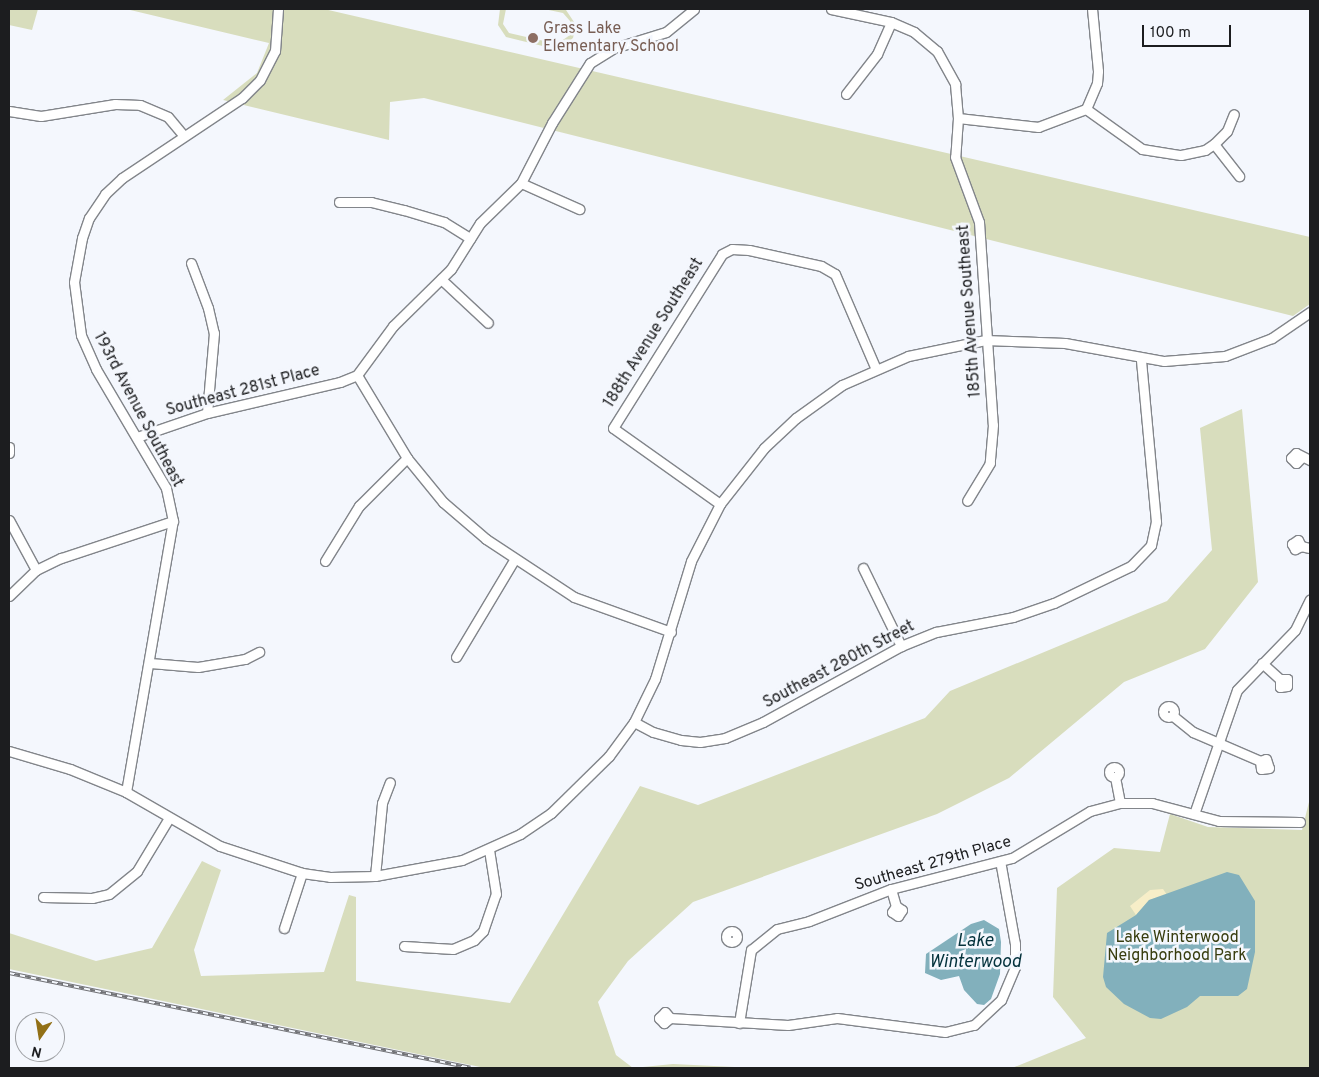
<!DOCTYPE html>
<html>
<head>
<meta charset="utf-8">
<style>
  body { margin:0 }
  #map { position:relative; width:1319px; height:1077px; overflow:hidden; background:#f4f7fd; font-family:Overpass,sans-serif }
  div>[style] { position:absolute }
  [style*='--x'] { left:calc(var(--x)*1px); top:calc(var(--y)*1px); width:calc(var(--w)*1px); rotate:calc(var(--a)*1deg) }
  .green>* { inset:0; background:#d8ddbd }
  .sand>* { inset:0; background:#f7eec8 }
  .water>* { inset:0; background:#82b0bc }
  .roads { filter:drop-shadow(1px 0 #82858a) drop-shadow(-1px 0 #82858a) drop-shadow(0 1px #82858a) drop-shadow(0 -1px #82858a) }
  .minor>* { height:9px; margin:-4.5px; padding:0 4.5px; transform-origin:4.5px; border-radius:4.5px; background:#fff }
  .minor>.ring { margin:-4.5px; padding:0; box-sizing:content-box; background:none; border:9px solid #fff; border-radius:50% }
  .rail>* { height:4px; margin-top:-2px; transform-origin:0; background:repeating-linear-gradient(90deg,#f4f7fd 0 5.5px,#717276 0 11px); box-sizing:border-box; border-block:1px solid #717276 }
  .dots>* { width:14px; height:14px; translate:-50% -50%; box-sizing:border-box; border:2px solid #f4f7fd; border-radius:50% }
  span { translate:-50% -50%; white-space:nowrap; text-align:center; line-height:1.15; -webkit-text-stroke:5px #f4f7fd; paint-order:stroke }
  .education-label { font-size:16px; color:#785e54 }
  .left { translate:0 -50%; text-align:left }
  .street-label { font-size:16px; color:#1c1d1f }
  .park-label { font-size:16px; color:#383d0f }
  .water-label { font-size:18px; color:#04323c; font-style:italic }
  .frame { position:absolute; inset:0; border:10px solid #1c1d1f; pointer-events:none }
  .north { position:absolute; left:15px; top:1012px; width:50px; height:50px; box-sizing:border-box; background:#f4f7fd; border:1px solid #9ea0a4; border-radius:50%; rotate:193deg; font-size:14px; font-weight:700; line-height:20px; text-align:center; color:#1c1d1f }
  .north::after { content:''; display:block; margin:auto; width:18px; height:22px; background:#927016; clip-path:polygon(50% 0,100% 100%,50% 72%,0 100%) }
  .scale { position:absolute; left:1142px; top:25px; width:89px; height:22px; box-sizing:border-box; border:2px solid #1c1d1f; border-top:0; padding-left:6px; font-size:15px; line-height:18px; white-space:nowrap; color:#1c1d1f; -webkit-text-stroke:4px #f4f7fd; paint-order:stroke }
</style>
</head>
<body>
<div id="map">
  <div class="green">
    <i style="clip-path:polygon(9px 9px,38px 9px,32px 30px,9px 25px)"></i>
    <i style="clip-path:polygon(126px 9px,324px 9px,1310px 237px,1310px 304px,1293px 316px,424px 98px,390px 102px,389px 140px,223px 100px,257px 73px,269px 43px)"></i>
    <i style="clip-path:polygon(500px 9px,506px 9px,503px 24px,509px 33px,557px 44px,570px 35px,570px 21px,563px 13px,544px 9px,566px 10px,576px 25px,573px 38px,563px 46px,572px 49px,571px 53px,506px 37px,498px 25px)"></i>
    <i style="clip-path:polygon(1242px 409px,1258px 582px,1205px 649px,1124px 682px,1009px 778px,937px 814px,693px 902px,628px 961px,598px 1002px,616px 1055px,633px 1068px,673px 1064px,755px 1068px,485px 1068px,9px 969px,9px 933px,96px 961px,152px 948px,202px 861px,221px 870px,194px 950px,201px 976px,324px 972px,349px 895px,356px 897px,356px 981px,510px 1003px,640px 786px,698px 805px,925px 718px,950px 691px,1167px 601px,1212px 550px,1200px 428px)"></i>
    <i style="clip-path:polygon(1310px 798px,1310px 1068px,1012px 1068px,1086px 1038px,1053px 997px,1057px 888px,1114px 848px,1160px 852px,1170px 814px,1208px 827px,1302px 830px)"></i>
  </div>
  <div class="sand">
    <i style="clip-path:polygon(1163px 889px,1167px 895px,1149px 900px,1136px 915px,1130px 906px,1150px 890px)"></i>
  </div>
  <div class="water">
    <i style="clip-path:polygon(1227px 872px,1239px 875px,1255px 901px,1255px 952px,1247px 989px,1238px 996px,1200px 996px,1187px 1007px,1161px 1019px,1150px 1018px,1124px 1004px,1106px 987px,1103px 977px,1107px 933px,1136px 915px,1149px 900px)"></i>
    <i style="clip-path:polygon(984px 920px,999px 929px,1001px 942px,1000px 974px,991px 999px,984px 1005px,977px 1004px,964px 990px,959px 976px,941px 980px,925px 973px,926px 954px,971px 924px)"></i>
  </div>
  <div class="roads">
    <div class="minor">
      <i style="--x:831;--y:9;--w:61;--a:12.2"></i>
      <i style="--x:891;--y:22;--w:25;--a:23"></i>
      <i style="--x:914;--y:32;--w:30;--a:40"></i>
      <i style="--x:937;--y:51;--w:38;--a:61"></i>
      <i style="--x:955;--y:84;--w:34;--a:85"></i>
      <i style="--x:958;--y:118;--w:39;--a:94"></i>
      <i style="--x:955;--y:157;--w:69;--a:69.7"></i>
      <i style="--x:979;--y:222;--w:203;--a:86.1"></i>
      <i style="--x:993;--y:425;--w:38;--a:95"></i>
      <i style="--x:990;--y:463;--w:44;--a:121.2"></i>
      <i style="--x:846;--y:94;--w:51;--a:-52.2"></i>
      <i style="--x:877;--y:54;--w:35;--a:-66"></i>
      <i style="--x:1086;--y:109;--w:28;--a:-67"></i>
      <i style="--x:1097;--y:83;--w:12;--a:-85"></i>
      <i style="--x:1098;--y:71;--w:62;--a:-95.5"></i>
      <i style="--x:9;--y:111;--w:32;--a:9"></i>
      <i style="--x:41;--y:116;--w:75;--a:-9.2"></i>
      <i style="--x:115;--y:104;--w:25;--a:2"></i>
      <i style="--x:140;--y:105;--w:30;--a:23"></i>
      <i style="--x:168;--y:117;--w:23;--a:50"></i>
      <i style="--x:958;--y:118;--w:81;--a:6.4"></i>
      <i style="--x:1038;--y:127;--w:51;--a:-20.6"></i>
      <i style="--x:1086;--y:109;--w:69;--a:35.5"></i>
      <i style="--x:1142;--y:149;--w:39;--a:9"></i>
      <i style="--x:1181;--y:155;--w:25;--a:-12"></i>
      <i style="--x:1205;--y:150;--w:11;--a:-34"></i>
      <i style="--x:1214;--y:144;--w:18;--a:-45"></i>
      <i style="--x:1227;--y:131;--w:18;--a:-68"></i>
      <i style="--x:1214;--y:144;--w:41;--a:52"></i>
      <i style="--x:521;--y:183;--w:64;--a:24.1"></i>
      <i style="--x:339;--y:202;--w:32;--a:0"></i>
      <i style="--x:371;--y:202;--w:34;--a:14"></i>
      <i style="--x:404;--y:210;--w:42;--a:16.7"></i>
      <i style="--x:444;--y:222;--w:31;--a:32"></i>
      <i style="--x:191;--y:263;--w:48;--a:69.3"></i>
      <i style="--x:208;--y:308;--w:26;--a:77"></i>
      <i style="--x:214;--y:333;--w:80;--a:95"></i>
      <i style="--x:441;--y:279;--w:64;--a:43.1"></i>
      <i style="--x:357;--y:375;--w:97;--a:58.9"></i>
      <i style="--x:407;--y:458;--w:57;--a:50.7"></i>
      <i style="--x:443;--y:502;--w:57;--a:40.7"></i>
      <i style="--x:486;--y:539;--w:105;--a:33.4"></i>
      <i style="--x:574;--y:597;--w:103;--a:19.8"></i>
      <i style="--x:137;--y:437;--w:74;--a:-18.9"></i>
      <i style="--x:207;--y:413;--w:137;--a:-13.1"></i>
      <i style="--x:340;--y:382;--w:18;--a:-22"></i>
      <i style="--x:357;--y:375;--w:61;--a:-53.7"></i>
      <i style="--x:393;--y:326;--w:81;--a:-44.5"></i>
      <i style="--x:451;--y:269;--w:54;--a:-57.8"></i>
      <i style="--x:480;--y:223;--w:57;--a:-44.3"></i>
      <i style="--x:521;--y:183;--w:68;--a:-62.7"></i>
      <i style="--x:552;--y:123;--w:71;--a:-57.7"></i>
      <i style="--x:590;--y:63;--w:28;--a:-32"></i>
      <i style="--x:614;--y:48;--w:54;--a:-17.1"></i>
      <i style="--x:666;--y:32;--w:36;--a:-39"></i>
      <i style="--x:9;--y:453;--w:6;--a:-90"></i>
      <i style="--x:1301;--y:458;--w:7;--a:135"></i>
      <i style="--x:1296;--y:463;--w:7;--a:-135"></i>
      <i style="--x:1291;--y:458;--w:7;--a:-45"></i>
      <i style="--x:1296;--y:453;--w:16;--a:27"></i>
      <i style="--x:720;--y:504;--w:131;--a:-144.6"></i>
      <i style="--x:613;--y:428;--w:205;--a:-57.9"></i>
      <i style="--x:722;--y:254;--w:11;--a:-27"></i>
      <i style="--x:732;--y:249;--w:17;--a:3"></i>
      <i style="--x:749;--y:250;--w:74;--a:12.5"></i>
      <i style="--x:821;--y:266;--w:16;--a:30"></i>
      <i style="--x:835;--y:274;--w:103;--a:66.7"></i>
      <i style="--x:9;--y:520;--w:57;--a:61.6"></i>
      <i style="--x:1301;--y:546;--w:7;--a:153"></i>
      <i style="--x:1295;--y:549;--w:6;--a:-121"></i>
      <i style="--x:1292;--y:544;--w:7;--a:-34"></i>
      <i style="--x:1298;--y:540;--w:7;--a:63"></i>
      <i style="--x:1301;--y:546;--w:9;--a:13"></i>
      <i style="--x:325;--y:561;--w:65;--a:-58.3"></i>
      <i style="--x:359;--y:506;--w:68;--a:-45"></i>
      <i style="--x:863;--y:568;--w:87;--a:64"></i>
      <i style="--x:9;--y:596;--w:37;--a:-44"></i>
      <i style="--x:36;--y:570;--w:28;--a:-26"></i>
      <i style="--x:61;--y:558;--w:118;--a:-18.3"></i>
      <i style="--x:456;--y:657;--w:113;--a:-59.1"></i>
      <i style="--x:150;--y:663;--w:48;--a:4.8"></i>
      <i style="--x:198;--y:667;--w:48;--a:-9.7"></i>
      <i style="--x:245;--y:659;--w:16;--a:-27"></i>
      <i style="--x:1262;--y:663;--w:24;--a:42"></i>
      <i style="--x:1280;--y:679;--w:8;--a:90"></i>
      <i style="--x:1280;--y:687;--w:7;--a:-8"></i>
      <i style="--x:1287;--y:686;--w:7;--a:-90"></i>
      <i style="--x:1287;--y:679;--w:7;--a:180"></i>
      <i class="ring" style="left:1163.5px;top:706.5px;width:2px;height:2px"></i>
      <i style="--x:1173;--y:716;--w:26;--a:39"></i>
      <i style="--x:1193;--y:732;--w:73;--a:23.4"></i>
      <i style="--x:1260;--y:761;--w:6;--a:-18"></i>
      <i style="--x:1266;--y:759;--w:9;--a:72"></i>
      <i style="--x:1269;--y:768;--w:8;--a:173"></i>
      <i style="--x:1261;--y:769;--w:8;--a:-97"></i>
      <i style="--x:634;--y:722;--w:21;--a:28"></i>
      <i style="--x:653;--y:732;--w:29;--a:16"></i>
      <i style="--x:681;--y:740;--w:19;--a:6"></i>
      <i style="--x:700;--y:742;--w:25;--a:-9"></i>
      <i style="--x:725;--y:738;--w:41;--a:-22.8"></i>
      <i style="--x:763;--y:722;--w:158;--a:-28.8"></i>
      <i style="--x:901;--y:646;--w:38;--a:-22"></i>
      <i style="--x:936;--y:632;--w:78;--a:-11"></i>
      <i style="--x:1013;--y:617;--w:43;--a:-18.9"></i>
      <i style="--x:1054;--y:603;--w:85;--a:-25.7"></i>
      <i style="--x:1131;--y:566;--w:29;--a:-46"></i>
      <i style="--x:1151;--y:545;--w:24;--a:-78"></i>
      <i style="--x:1156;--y:522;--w:164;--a:-95.3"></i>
      <i style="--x:9;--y:751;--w:64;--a:16.4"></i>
      <i style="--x:70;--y:769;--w:61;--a:22.3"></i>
      <i style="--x:126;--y:792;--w:108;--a:29.9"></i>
      <i style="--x:220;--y:846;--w:86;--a:18.2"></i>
      <i style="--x:302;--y:873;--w:28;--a:8"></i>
      <i style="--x:330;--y:877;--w:45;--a:-1.3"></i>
      <i style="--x:375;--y:876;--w:88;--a:-10.4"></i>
      <i style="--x:462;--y:860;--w:64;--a:-24.1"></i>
      <i style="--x:520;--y:834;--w:37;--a:-34"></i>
      <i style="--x:551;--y:813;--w:81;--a:-44.5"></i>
      <i style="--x:609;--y:756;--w:42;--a:-53.7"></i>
      <i style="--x:634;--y:722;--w:48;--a:-64"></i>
      <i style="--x:655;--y:679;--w:123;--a:-73"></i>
      <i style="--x:691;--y:561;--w:64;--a:-63"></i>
      <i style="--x:720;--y:504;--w:71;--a:-51.8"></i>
      <i style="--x:764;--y:448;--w:44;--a:-43.2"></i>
      <i style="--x:796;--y:418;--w:57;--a:-35.7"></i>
      <i style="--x:842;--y:385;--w:72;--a:-23.7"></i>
      <i style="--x:908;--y:356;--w:79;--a:-11.7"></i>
      <i style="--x:985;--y:340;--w:80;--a:2.1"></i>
      <i style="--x:1065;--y:343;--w:101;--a:10.3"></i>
      <i style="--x:1164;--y:361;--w:61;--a:-4.7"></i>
      <i style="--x:1225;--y:356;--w:50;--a:-21"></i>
      <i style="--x:1272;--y:338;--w:46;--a:-34.4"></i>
      <i class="ring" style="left:1109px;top:767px;width:1px;height:1px"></i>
      <i style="--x:1115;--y:777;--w:26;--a:79"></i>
      <i style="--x:126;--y:792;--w:275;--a:-80.2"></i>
      <i style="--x:173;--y:521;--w:34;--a:-102"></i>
      <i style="--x:166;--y:488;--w:138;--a:-120.5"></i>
      <i style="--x:96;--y:369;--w:37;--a:-114"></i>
      <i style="--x:81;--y:335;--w:53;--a:-97.5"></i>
      <i style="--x:74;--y:282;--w:45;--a:-79.7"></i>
      <i style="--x:82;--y:238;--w:21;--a:-71"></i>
      <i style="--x:89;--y:218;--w:29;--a:-56"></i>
      <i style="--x:105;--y:194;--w:23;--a:-43"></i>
      <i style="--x:122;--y:178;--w:144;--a:-33.7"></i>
      <i style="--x:242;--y:98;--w:25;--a:-45"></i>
      <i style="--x:260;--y:80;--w:33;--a:-63"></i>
      <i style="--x:275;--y:51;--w:42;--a:-85.9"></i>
      <i style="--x:1194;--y:814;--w:131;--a:-70.9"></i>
      <i style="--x:1237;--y:690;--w:83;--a:-46"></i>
      <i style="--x:1295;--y:630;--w:34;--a:-64"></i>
      <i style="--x:375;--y:876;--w:73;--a:-84.5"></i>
      <i style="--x:382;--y:803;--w:22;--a:-69"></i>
      <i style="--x:891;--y:889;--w:18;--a:74"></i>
      <i style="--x:896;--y:906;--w:7;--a:34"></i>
      <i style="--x:902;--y:910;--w:7;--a:124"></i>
      <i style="--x:898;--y:916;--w:7;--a:-146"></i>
      <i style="--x:892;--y:912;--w:7;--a:-56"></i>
      <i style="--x:43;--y:897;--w:49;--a:1.2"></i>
      <i style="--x:92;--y:898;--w:17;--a:-13"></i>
      <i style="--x:109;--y:894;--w:36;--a:-39"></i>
      <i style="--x:137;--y:871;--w:62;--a:-58.9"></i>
      <i style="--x:284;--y:928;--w:58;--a:-71.9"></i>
      <i class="ring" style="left:726.5px;top:931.5px;width:2px;height:2px"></i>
      <i style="--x:404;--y:946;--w:49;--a:3.5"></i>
      <i style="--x:453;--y:949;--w:23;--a:-23"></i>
      <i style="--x:474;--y:940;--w:13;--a:-45"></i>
      <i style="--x:483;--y:931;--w:39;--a:-71"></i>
      <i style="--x:496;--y:894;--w:45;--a:-99"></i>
      <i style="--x:751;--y:950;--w:33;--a:-39"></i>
      <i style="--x:777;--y:929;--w:33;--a:-14"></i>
      <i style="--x:809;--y:921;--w:88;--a:-21.3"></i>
      <i style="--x:891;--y:889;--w:125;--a:-14.4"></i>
      <i style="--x:1012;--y:858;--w:91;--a:-31.1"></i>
      <i style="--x:1090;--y:811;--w:31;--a:-15"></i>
      <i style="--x:1120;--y:803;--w:32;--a:0"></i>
      <i style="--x:1152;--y:803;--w:69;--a:15"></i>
      <i style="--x:1219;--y:821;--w:81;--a:0.7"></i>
      <i style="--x:670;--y:1018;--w:8;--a:140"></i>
      <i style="--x:664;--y:1023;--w:7;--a:-135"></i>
      <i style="--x:659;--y:1018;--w:8;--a:-45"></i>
      <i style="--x:665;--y:1012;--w:8;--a:50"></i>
      <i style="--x:670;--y:1018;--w:118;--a:3.4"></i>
      <i style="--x:788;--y:1025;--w:49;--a:-8.1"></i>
      <i style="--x:837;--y:1018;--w:109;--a:7.4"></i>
      <i style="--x:945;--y:1032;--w:30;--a:-14"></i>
      <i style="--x:974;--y:1025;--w:37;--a:-43"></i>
      <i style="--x:1001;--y:1000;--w:36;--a:-67"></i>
      <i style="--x:1015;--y:967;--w:23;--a:-90"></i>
      <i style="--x:1015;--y:944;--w:84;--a:-100.2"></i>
      <i style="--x:739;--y:1023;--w:74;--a:-80.7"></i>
    </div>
  </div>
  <div class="rail">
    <i style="--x:9;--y:973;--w:471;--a:11.6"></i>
  </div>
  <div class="dots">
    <i style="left:533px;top:38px;background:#8d6e63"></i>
  </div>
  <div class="education-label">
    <span class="left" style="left:543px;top:38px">Grass Lake<br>Elementary School</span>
  </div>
  <div class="street-label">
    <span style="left:970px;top:311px;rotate:-94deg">185th Avenue Southeast</span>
    <span style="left:654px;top:333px;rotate:-58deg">188th Avenue Southeast</span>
    <span style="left:243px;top:391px;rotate:-15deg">Southeast 281st Place</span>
    <span style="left:138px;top:410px;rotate:62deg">193rd Avenue Southeast</span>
    <span style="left:839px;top:665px;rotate:-28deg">Southeast 280th Street</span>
    <span style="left:933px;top:864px;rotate:-16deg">Southeast 279th Place</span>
  </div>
  <div class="park-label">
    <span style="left:1177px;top:947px">Lake Winterwood<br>Neighborhood Park</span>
  </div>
  <div class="water-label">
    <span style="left:975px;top:953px">Lake<br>Winterwood</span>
  </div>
  <div class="frame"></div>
  <div class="north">N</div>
  <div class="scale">100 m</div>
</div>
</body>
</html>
